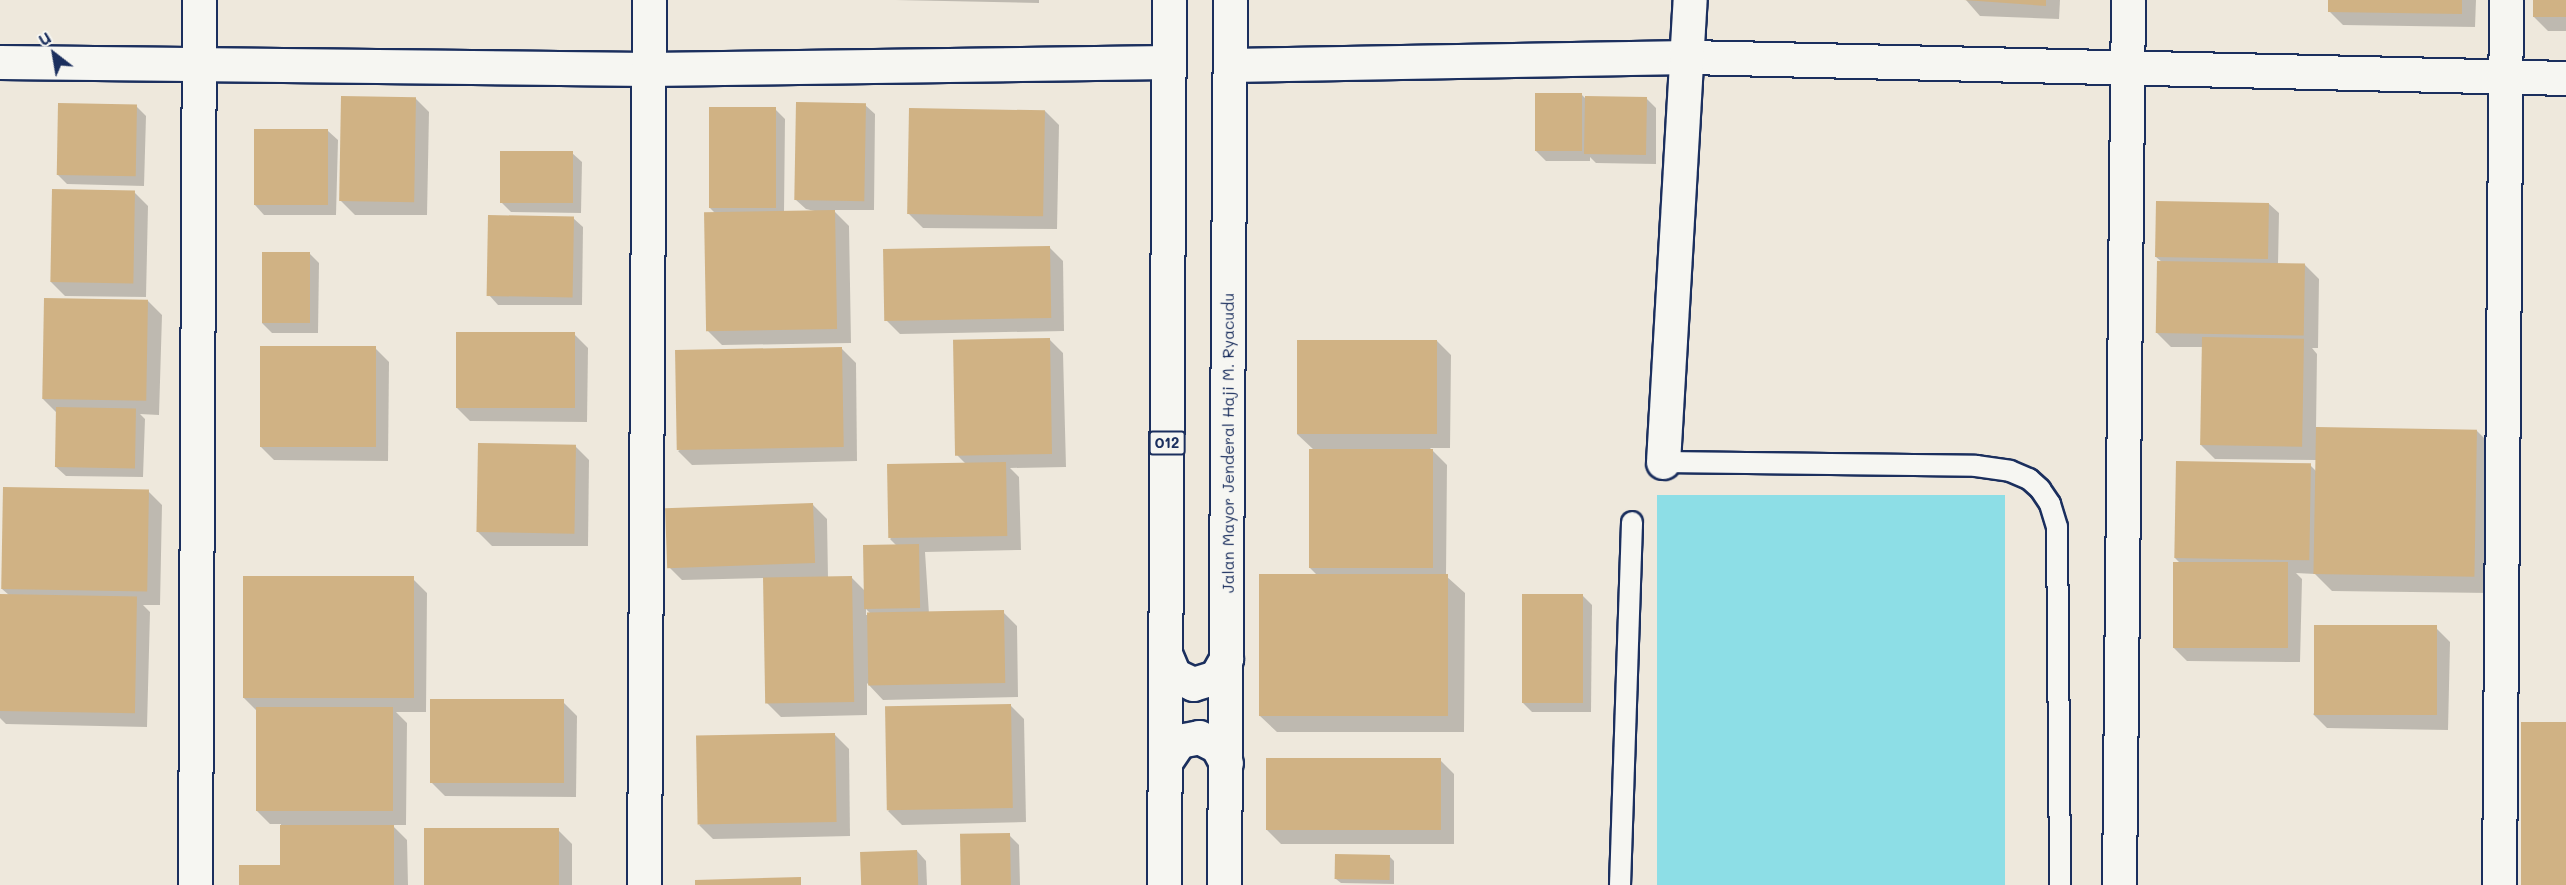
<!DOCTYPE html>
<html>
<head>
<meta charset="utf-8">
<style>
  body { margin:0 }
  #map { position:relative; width:2566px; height:885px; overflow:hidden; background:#eee8dc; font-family:Mali,sans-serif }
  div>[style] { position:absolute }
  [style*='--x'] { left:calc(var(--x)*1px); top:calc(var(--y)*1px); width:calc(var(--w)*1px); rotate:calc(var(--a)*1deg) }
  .water>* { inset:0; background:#8ddee6; transform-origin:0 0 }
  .shadow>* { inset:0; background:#0003 }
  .building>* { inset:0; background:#d0b284; transform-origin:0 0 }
  .roads { filter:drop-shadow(2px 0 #1b2f5e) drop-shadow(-2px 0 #1b2f5e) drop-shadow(0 2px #1b2f5e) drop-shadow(0 -2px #1b2f5e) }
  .lane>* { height:20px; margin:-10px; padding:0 10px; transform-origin:10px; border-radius:10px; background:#f6f6f2 }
  .street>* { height:33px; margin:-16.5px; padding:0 16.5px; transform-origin:16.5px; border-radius:16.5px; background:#f6f6f2 }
  .primary>* { height:33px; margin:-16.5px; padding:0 16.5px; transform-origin:16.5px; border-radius:16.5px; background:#f6f6f2 }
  span { translate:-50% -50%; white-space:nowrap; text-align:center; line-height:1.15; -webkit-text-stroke:4.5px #f6f6f2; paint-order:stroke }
  .shield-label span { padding:2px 4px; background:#f6f6f2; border:2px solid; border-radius:4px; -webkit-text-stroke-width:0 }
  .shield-label { font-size:15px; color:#1b2f5e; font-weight:700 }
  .street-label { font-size:16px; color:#1b2f5e }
  .north { position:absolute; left:24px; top:24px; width:60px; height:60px; -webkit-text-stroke:4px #f6f6f2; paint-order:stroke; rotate:329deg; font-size:16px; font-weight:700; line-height:24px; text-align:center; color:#1b2f5e }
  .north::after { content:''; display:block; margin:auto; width:21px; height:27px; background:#1b2f5e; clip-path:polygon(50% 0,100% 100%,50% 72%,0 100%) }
</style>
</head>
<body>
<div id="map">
  <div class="water">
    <i style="left:1657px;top:495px;width:348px;height:390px"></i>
  </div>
  <div class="shadow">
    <i style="clip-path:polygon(895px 0,1039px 0,1039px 3px)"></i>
    <i style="clip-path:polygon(1966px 0,2060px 0,2059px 19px,1980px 16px)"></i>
    <i style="clip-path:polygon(2329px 0,2476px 0,2475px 27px,2343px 25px,2329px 11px)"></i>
    <i style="clip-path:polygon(2534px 0,2566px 0,2566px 31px,2548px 31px,2534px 17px)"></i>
    <i style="clip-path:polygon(1581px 94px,1587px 100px,1646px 98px,1656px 108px,1656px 164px,1596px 163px,1590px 157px,1590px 161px,1546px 161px,1536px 151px)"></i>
    <i style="clip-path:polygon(415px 98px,429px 112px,427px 215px,355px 215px,341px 201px)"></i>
    <i style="clip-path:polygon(865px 105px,875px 114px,874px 210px,833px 210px,849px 226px,851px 343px,722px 345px,708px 331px,717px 215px,710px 208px,775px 109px,785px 119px,784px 213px,819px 212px,806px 209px,796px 200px)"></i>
    <i style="clip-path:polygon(136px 106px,146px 116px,144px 186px,67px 184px,57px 174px)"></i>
    <i style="clip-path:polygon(1045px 111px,1059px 125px,1057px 229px,923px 228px,909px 214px)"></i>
    <i style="clip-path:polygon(328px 131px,338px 140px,336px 215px,264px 215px,255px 205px)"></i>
    <i style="clip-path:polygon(572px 153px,582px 162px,581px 213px,511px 212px,501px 202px)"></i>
    <i style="clip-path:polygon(134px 192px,148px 206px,146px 297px,65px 296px,51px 282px)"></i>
    <i style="clip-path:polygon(2269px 204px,2279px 213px,2278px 264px,2305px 265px,2319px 279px,2318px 348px,2312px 348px,2317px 354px,2316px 429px,2477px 431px,2494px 448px,2491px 593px,2332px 591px,2315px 574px,2296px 573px,2302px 579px,2300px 662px,2187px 661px,2173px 647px,2181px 564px,2175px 558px,2310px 465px,2316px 471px,2317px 460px,2215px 459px,2201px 445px,2203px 347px,2171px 347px,2157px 333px,2162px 262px,2156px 257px)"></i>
    <i style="clip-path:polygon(573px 218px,583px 227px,582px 305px,498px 305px,489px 295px)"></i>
    <i style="clip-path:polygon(1049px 247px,1063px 261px,1064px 331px,900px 334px,886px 320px)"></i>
    <i style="clip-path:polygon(309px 253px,319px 263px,318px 333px,272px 333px,262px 323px)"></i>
    <i style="clip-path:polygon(148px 301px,162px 315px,159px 415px,140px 414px,145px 419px,143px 477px,66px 476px,56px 467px,57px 413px,43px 399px)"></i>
    <i style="clip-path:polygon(574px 334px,588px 348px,587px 422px,470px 421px,456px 407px)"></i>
    <i style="clip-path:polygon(evenodd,1049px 339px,1063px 353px,1066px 467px,1010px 468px,1019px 477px,1021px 550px,925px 552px,929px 614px,1003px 612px,1017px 626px,1018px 697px,883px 700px,867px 683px,867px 715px,781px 717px,767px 703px,764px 578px,682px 580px,668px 566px,813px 505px,827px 519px,828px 578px,851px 577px,865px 591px,897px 546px,890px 539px,966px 464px,957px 455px,1049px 339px,866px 609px,872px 615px,866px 615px,866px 609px)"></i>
    <i style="clip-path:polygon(1437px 341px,1451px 355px,1450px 448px,1430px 448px,1447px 465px,1446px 576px,1465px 593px,1464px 732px,1277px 732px,1259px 715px,1318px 576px,1310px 568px,1314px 450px,1297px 434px)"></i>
    <i style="clip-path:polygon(375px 348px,389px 362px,388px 461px,274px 460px,260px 446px)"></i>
    <i style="clip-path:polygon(842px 349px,856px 363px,857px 461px,692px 465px,678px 451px)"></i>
    <i style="clip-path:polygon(575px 446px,589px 460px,588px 546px,492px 546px,478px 532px)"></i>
    <i style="clip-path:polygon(148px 491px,162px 505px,160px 605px,143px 605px,150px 612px,147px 727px,6px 724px,0 718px,0 595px,9px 595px,2px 589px)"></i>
    <i style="clip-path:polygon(413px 579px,427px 593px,426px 712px,396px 712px,407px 723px,406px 825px,392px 825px,407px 840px,408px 885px,240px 885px,281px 867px,281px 824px,270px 824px,256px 810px,257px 711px,243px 697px)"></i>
    <i style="clip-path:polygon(1582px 595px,1592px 605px,1591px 712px,1532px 712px,1522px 702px)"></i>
    <i style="clip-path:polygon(2436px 628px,2450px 642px,2448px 730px,2327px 728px,2313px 714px)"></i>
    <i style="clip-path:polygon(563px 702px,577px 716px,576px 797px,445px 796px,431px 782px)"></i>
    <i style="clip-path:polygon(1010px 705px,1024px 719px,1026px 822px,902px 825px,888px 811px)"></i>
    <i style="clip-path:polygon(835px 735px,849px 749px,850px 836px,713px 839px,699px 825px)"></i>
    <i style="clip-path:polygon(1440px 760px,1454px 774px,1454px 844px,1281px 844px,1267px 830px)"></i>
    <i style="clip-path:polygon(558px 830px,572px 844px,572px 885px,425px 885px)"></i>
    <i style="clip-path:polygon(1009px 835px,1019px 845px,1020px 885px,963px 885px)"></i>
    <i style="clip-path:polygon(917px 851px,926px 861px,927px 885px,862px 885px)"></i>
    <i style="clip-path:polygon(1389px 856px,1394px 861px,1394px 884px,1341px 883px,1336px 879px)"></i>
  </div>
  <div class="building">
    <i style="clip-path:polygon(1964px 0,2046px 0,2046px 6px)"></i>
    <i style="clip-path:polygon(2328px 0,2462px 0,2462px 14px,2328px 12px)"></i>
    <i style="left:2533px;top:0;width:33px;height:17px"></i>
    <i style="left:1535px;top:93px;width:47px;height:58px"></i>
    <i style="left:341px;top:96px;width:75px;height:105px;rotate:1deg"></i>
    <i style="left:1585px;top:96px;width:62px;height:58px;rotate:1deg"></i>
    <i style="left:796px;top:102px;width:70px;height:98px;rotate:1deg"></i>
    <i style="left:58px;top:103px;width:79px;height:72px;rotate:1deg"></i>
    <i style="left:709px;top:107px;width:67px;height:101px"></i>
    <i style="left:909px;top:108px;width:136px;height:106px;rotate:1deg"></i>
    <i style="left:254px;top:129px;width:74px;height:76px"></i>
    <i style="left:500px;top:151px;width:73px;height:52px"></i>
    <i style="left:52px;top:189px;width:83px;height:93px;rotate:1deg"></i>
    <i style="left:2156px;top:201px;width:113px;height:56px;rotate:1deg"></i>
    <i style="left:835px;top:210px;width:119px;height:131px;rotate:89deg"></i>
    <i style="left:488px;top:215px;width:86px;height:81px;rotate:1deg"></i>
    <i style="left:1050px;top:246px;width:72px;height:167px;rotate:89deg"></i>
    <i style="left:262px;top:252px;width:48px;height:71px"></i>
    <i style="left:2157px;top:261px;width:148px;height:72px;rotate:1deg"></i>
    <i style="left:44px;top:298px;width:104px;height:101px;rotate:1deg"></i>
    <i style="left:456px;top:332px;width:119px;height:76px"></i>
    <i style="left:2202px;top:337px;width:102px;height:108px;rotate:1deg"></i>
    <i style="left:1050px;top:338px;width:116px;height:97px;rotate:89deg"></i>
    <i style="left:1297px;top:340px;width:140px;height:94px"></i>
    <i style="left:260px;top:346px;width:116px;height:101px"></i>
    <i style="left:842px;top:347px;width:100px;height:167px;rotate:89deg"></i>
    <i style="left:56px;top:407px;width:80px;height:60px;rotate:1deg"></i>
    <i style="left:2316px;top:427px;width:161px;height:147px;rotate:1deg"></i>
    <i style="left:478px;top:443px;width:98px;height:89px;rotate:1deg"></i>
    <i style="left:1309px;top:449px;width:124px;height:119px"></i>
    <i style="left:2176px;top:461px;width:135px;height:97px;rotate:1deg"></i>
    <i style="left:1006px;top:462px;width:74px;height:119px;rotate:89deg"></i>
    <i style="left:3px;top:487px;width:146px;height:102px;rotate:1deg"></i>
    <i style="left:813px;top:503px;width:60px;height:148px;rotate:88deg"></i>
    <i style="left:919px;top:544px;width:64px;height:56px;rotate:89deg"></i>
    <i style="left:2173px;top:562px;width:115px;height:86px"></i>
    <i style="left:1259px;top:574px;width:189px;height:142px"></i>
    <i style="left:243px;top:576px;width:171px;height:122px"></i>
    <i style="left:852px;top:576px;width:126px;height:89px;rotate:89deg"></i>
    <i style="left:0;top:594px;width:137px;height:117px;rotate:1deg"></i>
    <i style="left:1522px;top:594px;width:61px;height:109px"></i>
    <i style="left:1004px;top:610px;width:73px;height:137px;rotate:89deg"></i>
    <i style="left:2314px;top:625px;width:123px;height:90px"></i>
    <i style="left:430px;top:699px;width:134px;height:84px"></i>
    <i style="left:1011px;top:704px;width:104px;height:126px;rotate:89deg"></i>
    <i style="left:256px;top:707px;width:137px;height:104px"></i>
    <i style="left:2521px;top:722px;width:45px;height:163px"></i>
    <i style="left:835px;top:733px;width:89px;height:139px;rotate:89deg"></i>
    <i style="left:1266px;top:758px;width:175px;height:72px"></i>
    <i style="clip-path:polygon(280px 825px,394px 825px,394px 885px,239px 885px,239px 865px,280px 865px)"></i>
    <i style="left:424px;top:828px;width:135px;height:57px"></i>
    <i style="left:1010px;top:833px;width:52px;height:50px;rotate:89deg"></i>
    <i style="left:917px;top:850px;width:35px;height:57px;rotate:88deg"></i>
    <i style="left:1335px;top:854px;width:55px;height:25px;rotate:1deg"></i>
    <i style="clip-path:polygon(801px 877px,801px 885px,695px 885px,695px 880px)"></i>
  </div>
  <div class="roads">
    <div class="lane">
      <i style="--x:1663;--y:462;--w:313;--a:0.7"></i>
      <i style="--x:1976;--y:466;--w:34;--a:8"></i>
      <i style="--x:2010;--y:471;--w:21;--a:23"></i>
      <i style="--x:2029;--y:479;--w:15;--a:42"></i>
      <i style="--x:2040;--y:489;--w:18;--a:56"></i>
      <i style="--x:2050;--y:504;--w:24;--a:73"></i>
      <i style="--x:2057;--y:527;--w:358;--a:89.5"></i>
      <i style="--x:1620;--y:885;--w:363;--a:-88.1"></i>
    </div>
    <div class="street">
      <i style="--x:0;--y:62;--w:648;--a:0.62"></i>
      <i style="--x:648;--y:69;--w:521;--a:-0.77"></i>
      <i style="--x:1230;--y:65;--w:459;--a:-1"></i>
      <i style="--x:1689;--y:57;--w:877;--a:1.37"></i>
      <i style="--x:1663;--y:462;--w:463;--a:-86.7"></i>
      <i style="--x:195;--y:885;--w:885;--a:-89.74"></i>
      <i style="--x:644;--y:885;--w:885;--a:-89.68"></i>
      <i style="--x:2119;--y:885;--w:885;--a:-89.42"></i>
      <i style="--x:2499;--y:885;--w:885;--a:-89.55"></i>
    </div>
    <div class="primary">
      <i style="--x:1166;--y:656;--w:21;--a:67"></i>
      <i style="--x:1174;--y:675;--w:21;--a:25"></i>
      <i style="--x:1193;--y:684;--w:24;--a:-17"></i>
      <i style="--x:1216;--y:677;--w:21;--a:-61"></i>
      <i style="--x:1165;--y:762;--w:25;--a:-56"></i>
      <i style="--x:1179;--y:741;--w:20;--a:-11"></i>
      <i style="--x:1199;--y:737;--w:20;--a:27"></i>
      <i style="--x:1217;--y:746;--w:19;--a:62"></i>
      <i style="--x:1164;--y:885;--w:885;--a:-89.68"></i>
      <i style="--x:1224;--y:885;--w:885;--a:-89.61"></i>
    </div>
  </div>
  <div class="shield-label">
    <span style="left:1167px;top:443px">012</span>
  </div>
  <div class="street-label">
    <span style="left:1228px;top:443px;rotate:-90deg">Jalan Mayor Jenderal Haji M. Ryacudu</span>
  </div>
  <div class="north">U</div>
</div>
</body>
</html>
